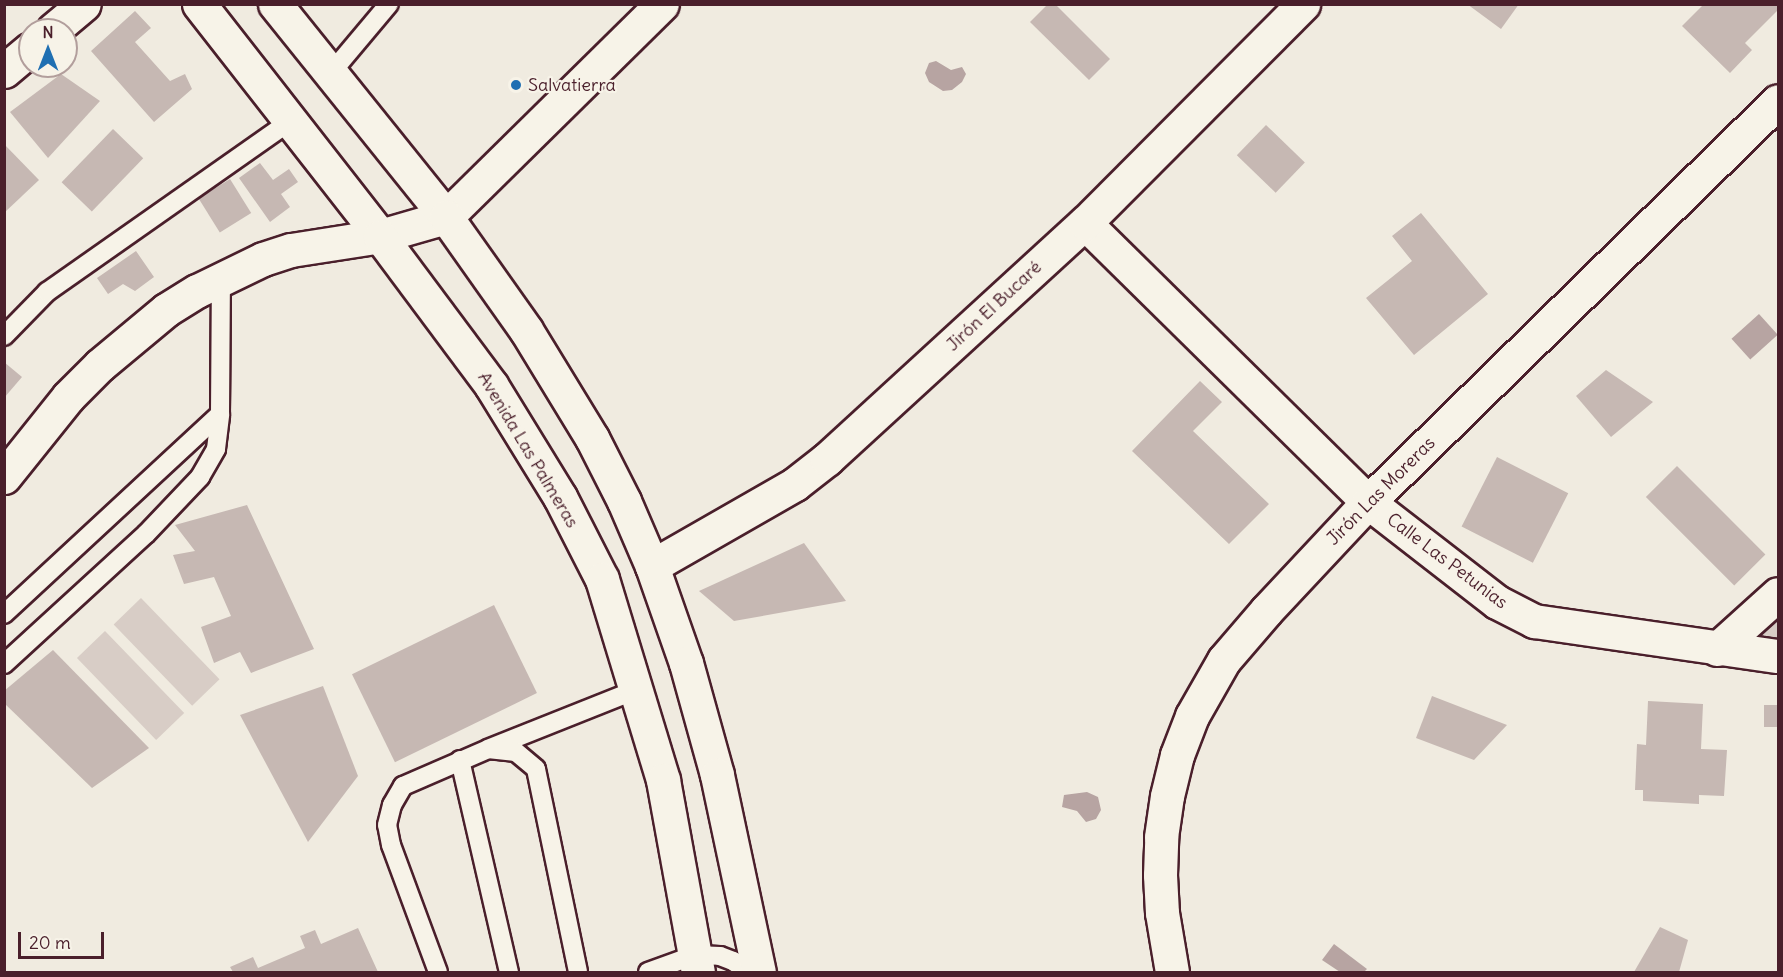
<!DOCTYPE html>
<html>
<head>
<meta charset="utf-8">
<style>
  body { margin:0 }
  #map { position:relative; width:1783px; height:977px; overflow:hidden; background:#f0ebe0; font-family:Delius,sans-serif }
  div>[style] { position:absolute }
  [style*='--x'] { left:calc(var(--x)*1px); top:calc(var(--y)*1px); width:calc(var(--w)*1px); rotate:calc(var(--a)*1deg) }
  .green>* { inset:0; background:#d8cdc6; transform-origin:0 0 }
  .water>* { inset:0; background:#b7a4a2; transform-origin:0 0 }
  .building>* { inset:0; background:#c6b8b3; transform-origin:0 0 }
  .roads { filter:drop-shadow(2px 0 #4a1f2b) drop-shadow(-2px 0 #4a1f2b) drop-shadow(0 2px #4a1f2b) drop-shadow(0 -2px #4a1f2b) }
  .service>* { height:18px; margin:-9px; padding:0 9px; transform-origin:9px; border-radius:9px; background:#f7f3e8 }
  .minor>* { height:33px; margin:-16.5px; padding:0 16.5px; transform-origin:16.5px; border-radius:16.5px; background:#f7f3e8 }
  .tertiary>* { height:33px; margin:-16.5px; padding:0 16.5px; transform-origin:16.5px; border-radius:16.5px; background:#f7f3e8 }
  .secondary>* { height:33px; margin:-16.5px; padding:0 16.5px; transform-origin:16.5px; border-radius:16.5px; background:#f7f3e8 }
  .dots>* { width:16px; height:16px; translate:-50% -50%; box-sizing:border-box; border:3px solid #f7f3e8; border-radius:50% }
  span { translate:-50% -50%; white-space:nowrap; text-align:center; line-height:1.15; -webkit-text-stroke:4.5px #f7f3e8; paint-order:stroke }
  .poi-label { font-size:18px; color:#4a1f2b }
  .left { translate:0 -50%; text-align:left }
  .street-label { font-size:18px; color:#4a1f2b }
  .frame { position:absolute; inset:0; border:6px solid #4a1f2b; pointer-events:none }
  .north { position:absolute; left:18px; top:18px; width:60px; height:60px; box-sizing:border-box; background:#f7f3e8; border:2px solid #b29e9c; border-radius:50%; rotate:0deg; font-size:16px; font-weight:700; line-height:24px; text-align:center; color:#4a1f2b }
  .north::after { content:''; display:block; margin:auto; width:21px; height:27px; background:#1f6fb2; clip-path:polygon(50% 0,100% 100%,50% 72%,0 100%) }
  .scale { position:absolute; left:18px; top:932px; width:86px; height:27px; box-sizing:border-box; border:3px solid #4a1f2b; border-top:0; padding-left:8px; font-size:18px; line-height:21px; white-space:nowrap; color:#4a1f2b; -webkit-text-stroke:4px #f7f3e8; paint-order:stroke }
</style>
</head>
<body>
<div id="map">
  <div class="green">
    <i style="left:141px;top:598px;width:113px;height:38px;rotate:46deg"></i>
    <i style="clip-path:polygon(1778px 612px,1778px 642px,1752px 638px)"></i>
    <i style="left:105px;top:631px;width:114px;height:39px;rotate:46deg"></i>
  </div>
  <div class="water">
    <i style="clip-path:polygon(936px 61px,951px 70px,962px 67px,966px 74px,962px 82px,952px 90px,943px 91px,929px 82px,925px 73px,929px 63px)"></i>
    <i style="left:1759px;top:314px;width:28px;height:37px;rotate:48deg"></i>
    <i style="clip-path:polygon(1087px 792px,1098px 797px,1101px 810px,1096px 819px,1086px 822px,1077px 811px,1062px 807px,1064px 795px)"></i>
    <i style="clip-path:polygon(1334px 944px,1367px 969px,1364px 972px,1340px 972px,1322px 960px)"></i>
  </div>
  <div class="building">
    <i style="clip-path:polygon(1048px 4px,1055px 4px,1110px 59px,1089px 80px,1030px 22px)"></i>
    <i style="clip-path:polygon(1467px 4px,1519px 4px,1501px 29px)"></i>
    <i style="clip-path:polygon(1704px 4px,1778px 4px,1778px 10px,1745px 43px,1752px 50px,1730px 73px,1682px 26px)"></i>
    <i style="clip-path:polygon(135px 11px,151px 28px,135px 42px,170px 81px,185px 74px,192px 89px,154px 122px,91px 51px)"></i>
    <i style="clip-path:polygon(61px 74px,100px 101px,48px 158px,10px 112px)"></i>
    <i style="left:1266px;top:125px;width:54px;height:42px;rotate:44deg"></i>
    <i style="left:113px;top:129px;width:42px;height:74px;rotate:44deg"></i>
    <i style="clip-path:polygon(4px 144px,39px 180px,4px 213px)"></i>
    <i style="clip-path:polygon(260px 163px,273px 180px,289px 169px,298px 182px,281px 194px,290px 207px,270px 222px,239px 178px)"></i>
    <i style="left:230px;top:179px;width:40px;height:37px;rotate:58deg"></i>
    <i style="clip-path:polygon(1421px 213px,1488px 294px,1414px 355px,1366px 298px,1412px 261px,1392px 236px)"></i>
    <i style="clip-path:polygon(136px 251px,154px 277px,135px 291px,123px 284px,108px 294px,97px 278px)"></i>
    <i style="clip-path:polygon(4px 362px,22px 377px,4px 398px)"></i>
    <i style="clip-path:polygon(1606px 370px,1653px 402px,1611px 437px,1576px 396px)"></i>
    <i style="clip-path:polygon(1200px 381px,1222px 402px,1193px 431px,1269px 504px,1229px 544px,1132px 451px)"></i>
    <i style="left:1497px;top:457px;width:80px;height:78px;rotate:27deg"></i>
    <i style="left:1677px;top:466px;width:125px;height:44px;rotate:45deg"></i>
    <i style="clip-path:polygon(247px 505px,314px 649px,251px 673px,240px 652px,214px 663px,201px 627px,231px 616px,214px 577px,184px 584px,173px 555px,195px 551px,175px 525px)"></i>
    <i style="clip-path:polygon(804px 543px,846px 601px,734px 621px,699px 591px)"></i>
    <i style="left:494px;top:605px;width:98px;height:158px;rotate:64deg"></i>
    <i style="clip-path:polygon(53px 650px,149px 748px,92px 788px,4px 703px,4px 691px)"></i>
    <i style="clip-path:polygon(323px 686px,358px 776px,308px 842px,240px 715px)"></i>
    <i style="clip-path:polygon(1432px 696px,1507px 725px,1474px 760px,1416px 738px)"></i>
    <i style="clip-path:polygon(1648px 701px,1703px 704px,1701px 749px,1727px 750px,1724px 796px,1699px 795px,1699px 804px,1643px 801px,1643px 790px,1635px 790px,1637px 744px,1646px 745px)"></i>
    <i style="left:1764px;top:705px;width:14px;height:22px"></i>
    <i style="clip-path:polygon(1660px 927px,1688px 940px,1679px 972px,1634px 972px)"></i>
    <i style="clip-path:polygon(358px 928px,378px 972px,233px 972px,230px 967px,253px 957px,258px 968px,305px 948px,300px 936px,315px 930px,321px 944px)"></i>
  </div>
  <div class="roads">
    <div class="service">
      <i style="--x:331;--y:73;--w:90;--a:-50"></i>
      <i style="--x:4;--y:336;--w:62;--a:-45.7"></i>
      <i style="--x:47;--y:292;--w:297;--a:-35.1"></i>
      <i style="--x:4;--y:614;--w:294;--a:-42.8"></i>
      <i style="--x:4;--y:664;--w:193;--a:-42.5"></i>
      <i style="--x:146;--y:534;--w:79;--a:-46.5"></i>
      <i style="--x:200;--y:477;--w:32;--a:-60"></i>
      <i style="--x:216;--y:449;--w:35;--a:-83"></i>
      <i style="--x:220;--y:414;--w:135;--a:-89.6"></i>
      <i style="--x:490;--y:748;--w:157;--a:-21.7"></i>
      <i style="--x:460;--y:760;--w:218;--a:77"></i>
      <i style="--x:438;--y:972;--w:135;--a:-110.3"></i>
      <i style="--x:391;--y:845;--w:20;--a:-101"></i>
      <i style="--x:387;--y:825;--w:21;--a:-76"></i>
      <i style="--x:392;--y:805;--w:22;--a:-60"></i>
      <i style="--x:403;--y:786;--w:93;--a:-23.5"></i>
      <i style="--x:488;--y:749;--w:28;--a:6"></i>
      <i style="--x:516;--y:752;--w:26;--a:40"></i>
      <i style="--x:536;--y:769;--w:207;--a:78.3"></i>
      <i style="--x:648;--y:972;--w:50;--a:-19.9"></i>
      <i style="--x:695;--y:955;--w:25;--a:2"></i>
      <i style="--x:720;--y:956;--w:14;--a:21"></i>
      <i style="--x:733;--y:961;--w:19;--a:36"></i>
    </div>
    <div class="minor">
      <i style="--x:1085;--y:223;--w:397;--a:44.6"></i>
      <i style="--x:1368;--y:502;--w:163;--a:37.8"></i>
      <i style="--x:1497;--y:602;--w:42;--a:27.2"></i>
      <i style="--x:1534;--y:621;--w:246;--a:8.2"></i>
      <i style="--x:652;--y:566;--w:165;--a:-29.8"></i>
      <i style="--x:795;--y:484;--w:41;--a:-38"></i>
      <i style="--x:827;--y:459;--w:350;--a:-42.5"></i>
      <i style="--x:1085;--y:223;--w:309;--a:-45.1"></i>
      <i style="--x:1717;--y:649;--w:82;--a:-42"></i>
      <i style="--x:1172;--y:972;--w:60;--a:-99.6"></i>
      <i style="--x:1162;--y:913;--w:38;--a:-93"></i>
      <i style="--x:1160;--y:875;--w:38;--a:-88"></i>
      <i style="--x:1161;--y:837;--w:41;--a:-81.7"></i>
      <i style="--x:1167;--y:796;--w:42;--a:-76.3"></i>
      <i style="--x:1177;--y:755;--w:42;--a:-69"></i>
      <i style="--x:1192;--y:716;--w:64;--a:-60.3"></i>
      <i style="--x:1224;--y:660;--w:65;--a:-49.4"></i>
      <i style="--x:1266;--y:611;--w:149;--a:-46.9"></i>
      <i style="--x:1368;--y:502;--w:573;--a:-44.36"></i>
    </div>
    <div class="tertiary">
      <i style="--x:53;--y:30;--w:40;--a:-40"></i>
      <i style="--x:4;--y:71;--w:34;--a:-40"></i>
      <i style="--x:4;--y:477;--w:102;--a:-51.3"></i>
      <i style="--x:68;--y:397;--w:45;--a:-45"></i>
      <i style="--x:100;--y:365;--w:86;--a:-39.8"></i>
      <i style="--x:166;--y:310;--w:36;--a:-32"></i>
      <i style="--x:197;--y:291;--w:73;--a:-25.9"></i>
      <i style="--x:263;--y:259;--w:29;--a:-18"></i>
      <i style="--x:291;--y:250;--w:90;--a:-8.9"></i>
      <i style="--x:380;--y:236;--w:69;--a:-16.1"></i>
      <i style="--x:446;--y:217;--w:303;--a:-44.6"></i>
    </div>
    <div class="secondary">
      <i style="--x:199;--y:4;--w:294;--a:52"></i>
      <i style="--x:380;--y:236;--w:186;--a:53.3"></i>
      <i style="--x:491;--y:385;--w:132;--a:58.4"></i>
      <i style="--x:560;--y:497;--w:92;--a:62.9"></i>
      <i style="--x:602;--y:579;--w:210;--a:73.1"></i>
      <i style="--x:663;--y:780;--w:195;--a:79.7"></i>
      <i style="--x:275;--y:4;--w:273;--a:51.2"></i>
      <i style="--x:446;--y:217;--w:138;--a:54.7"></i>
      <i style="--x:526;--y:330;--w:127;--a:58.6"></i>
      <i style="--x:592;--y:438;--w:71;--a:63.1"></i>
      <i style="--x:624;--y:501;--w:71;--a:66.7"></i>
      <i style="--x:652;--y:566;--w:103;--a:70.7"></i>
      <i style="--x:686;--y:663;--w:116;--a:74.5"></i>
      <i style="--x:717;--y:775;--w:201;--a:78"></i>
    </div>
  </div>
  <div class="dots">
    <i style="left:516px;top:85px;background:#1f6fb2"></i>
  </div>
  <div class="poi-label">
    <span class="left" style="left:528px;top:85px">Salvatierra</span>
  </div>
  <div class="street-label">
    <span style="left:994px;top:306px;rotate:-43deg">Jirón El Bucaré</span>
    <span style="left:528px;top:450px;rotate:59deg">Avenida Las Palmeras</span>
    <span style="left:1381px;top:491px;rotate:-45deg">Jirón Las Moreras</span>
    <span style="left:1447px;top:561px;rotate:37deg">Calle Las Petunias</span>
  </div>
  <div class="frame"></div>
  <div class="north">N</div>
  <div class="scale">20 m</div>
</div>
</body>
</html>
